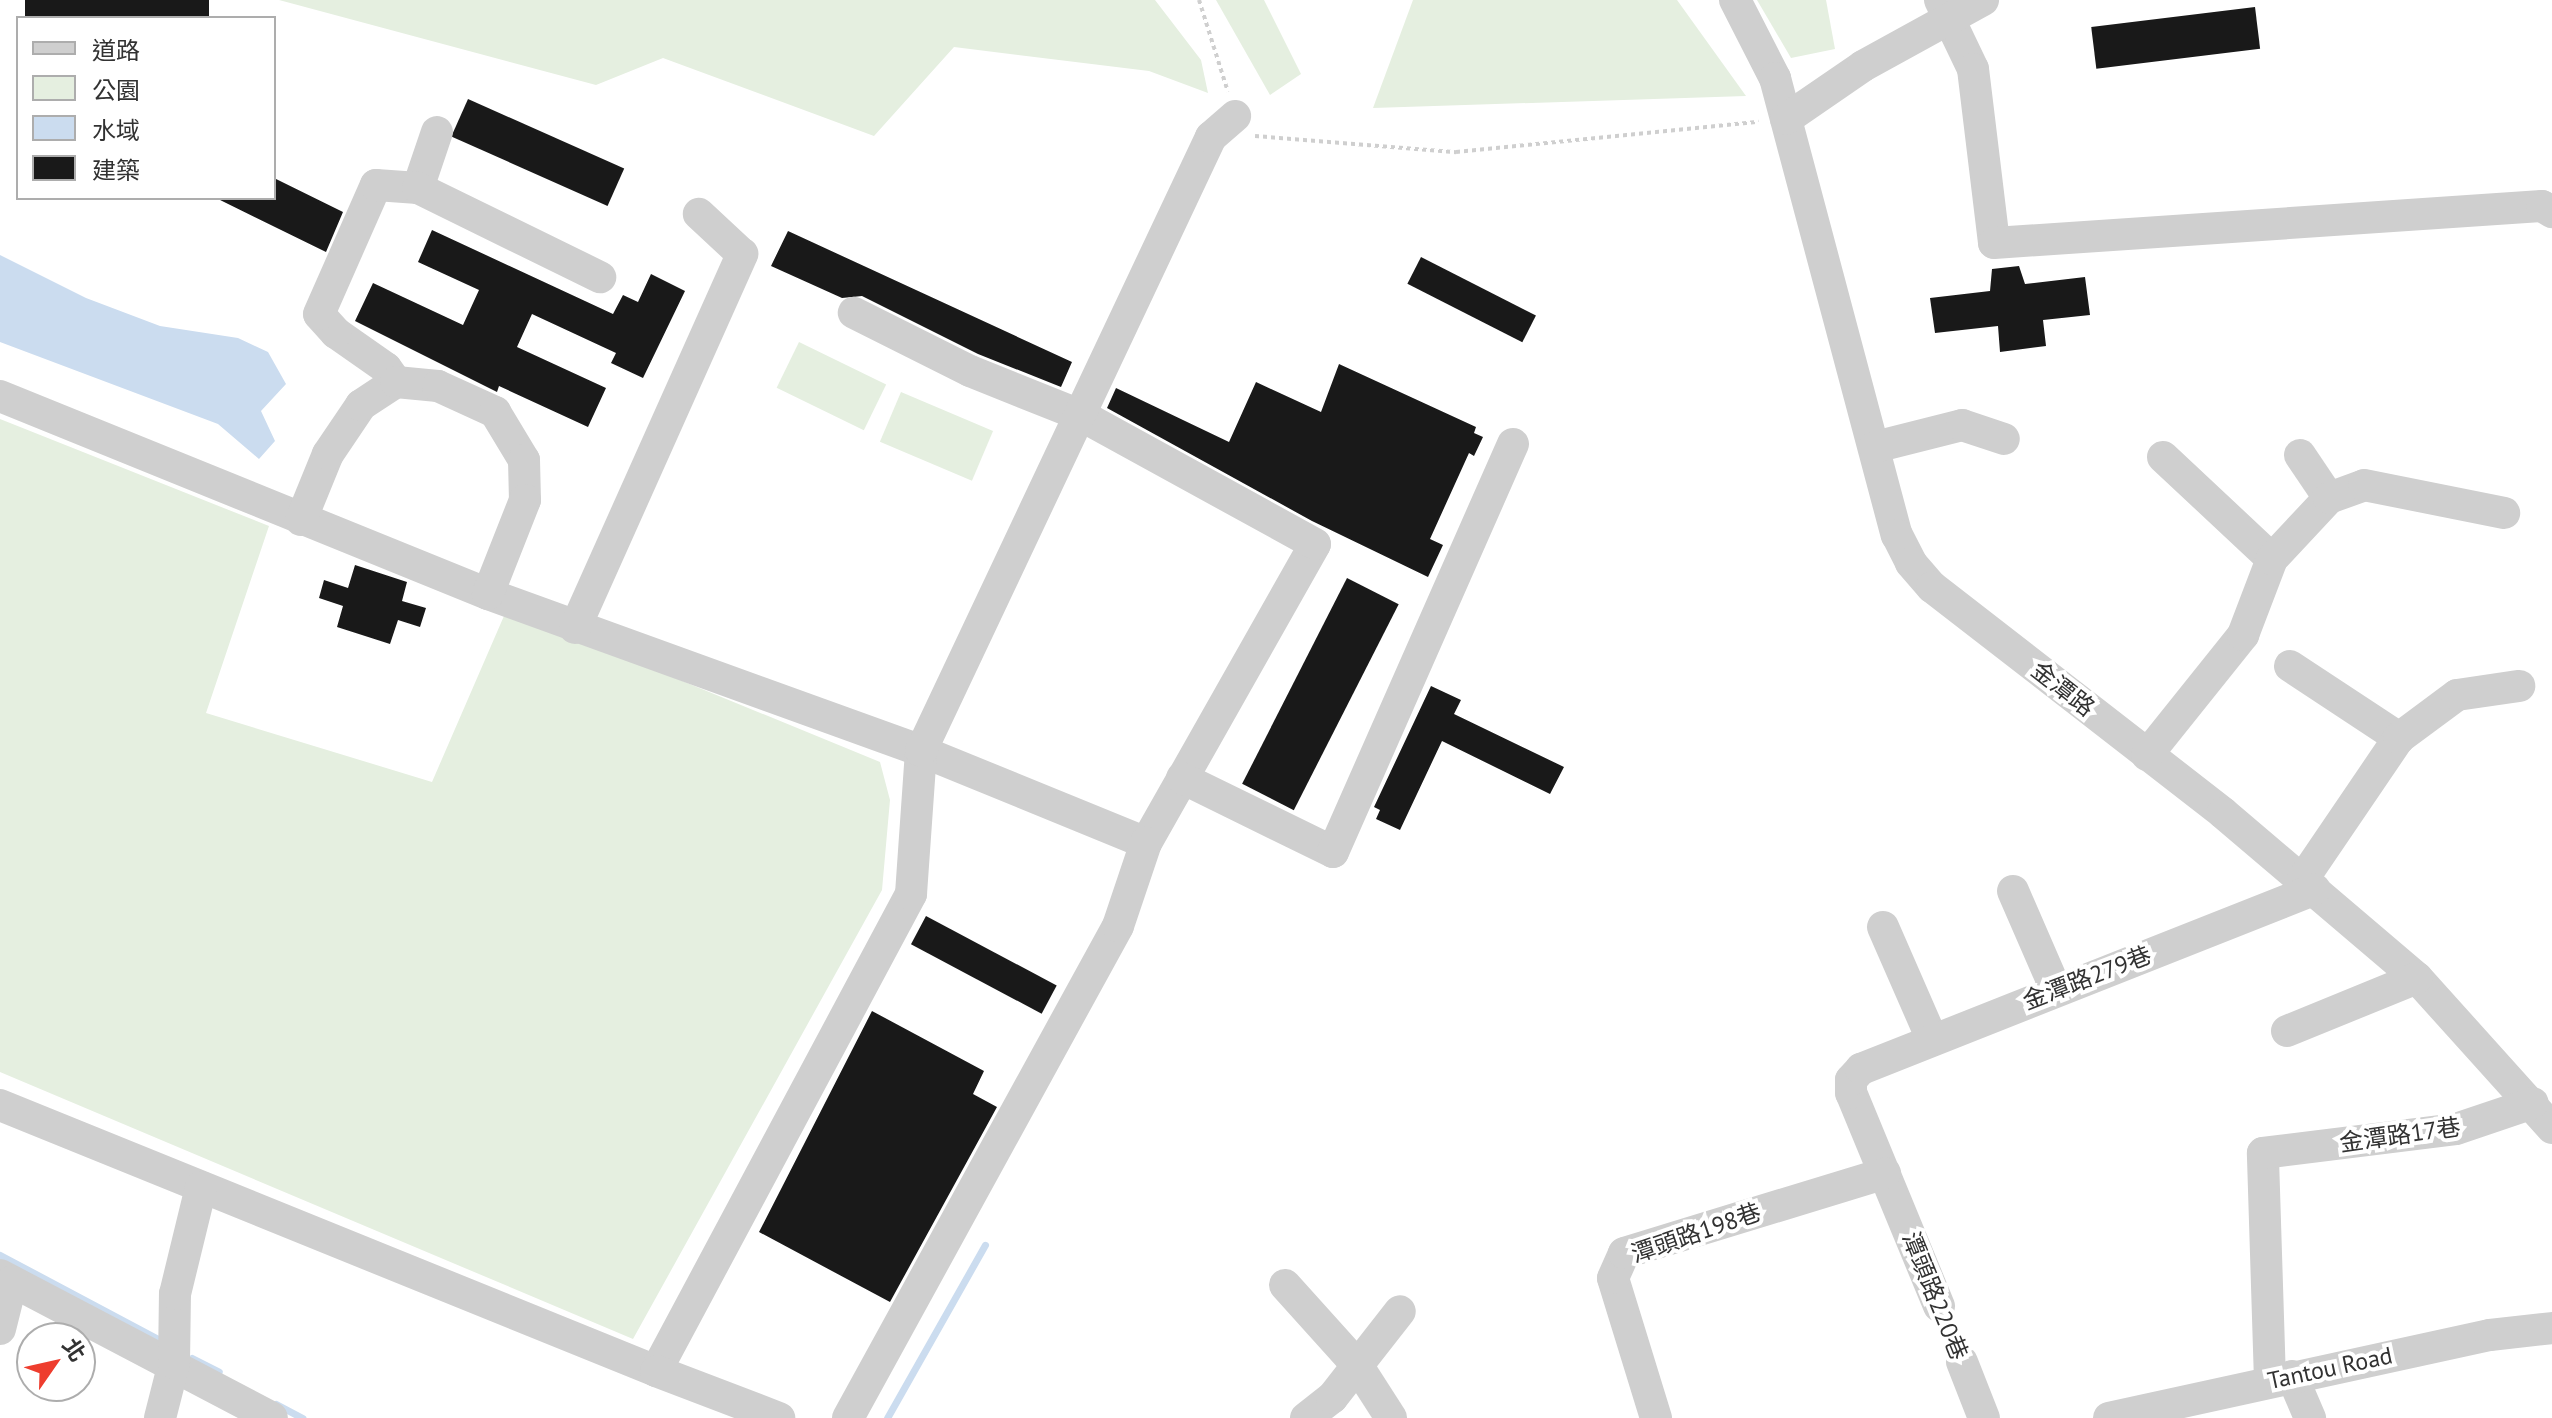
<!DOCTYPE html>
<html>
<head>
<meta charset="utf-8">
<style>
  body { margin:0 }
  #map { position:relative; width:2552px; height:1418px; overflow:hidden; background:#fff; font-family:"PT Sans","Noto Sans TC",sans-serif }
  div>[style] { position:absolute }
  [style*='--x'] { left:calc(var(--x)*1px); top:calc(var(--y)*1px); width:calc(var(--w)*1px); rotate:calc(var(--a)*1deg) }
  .green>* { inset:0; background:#e5efe0; transform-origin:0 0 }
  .water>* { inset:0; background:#cbdcef }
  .stream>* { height:7px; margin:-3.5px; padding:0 3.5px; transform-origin:3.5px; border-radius:3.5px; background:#cbdcef }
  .building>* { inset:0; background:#191919; transform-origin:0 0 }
  .path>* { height:4px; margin-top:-2px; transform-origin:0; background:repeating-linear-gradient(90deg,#cfcfcf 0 4px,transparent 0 8px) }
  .minor>* { height:32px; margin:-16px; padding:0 16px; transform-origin:16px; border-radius:16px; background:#cfcfcf }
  span { translate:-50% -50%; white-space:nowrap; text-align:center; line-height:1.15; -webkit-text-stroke:8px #fff; paint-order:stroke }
  .street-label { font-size:24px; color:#323232 }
  .legend { position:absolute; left:16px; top:16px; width:260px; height:184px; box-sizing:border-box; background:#fff; border:2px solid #adadad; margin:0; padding:10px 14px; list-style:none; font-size:24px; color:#323232 }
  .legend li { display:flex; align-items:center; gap:16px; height:40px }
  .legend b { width:40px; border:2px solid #adadad }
  .north { position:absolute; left:16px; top:1322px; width:80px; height:80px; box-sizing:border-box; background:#fff; border:2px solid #adadad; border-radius:50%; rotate:56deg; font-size:22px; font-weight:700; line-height:32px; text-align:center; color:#323232 }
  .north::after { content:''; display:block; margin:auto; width:28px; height:36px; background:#ee3d2e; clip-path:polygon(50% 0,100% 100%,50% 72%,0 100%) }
</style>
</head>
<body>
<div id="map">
  <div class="green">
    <i style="clip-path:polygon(279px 0,1155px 0,1201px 60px,1208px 93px,1149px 71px,954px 47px,874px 136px,663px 58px,596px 85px)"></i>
    <i style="clip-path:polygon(1216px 0,1264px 0,1301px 74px,1270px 95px)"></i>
    <i style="clip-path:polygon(1413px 0,1677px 0,1746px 96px,1373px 108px)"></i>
    <i style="clip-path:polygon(1757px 0,1826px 0,1835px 49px,1791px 58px)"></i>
    <i style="left:799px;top:342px;width:97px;height:51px;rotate:26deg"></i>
    <i style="left:901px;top:392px;width:100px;height:54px;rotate:23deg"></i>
    <i style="clip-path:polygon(0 419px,269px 526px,206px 713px,432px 782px,507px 609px,880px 762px,890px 800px,882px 890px,633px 1339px,0 1072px)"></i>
  </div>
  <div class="water">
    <i style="clip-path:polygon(0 255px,86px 298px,160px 326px,238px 338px,268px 352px,286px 384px,261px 411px,275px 441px,259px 459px,218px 424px,0 342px)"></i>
  </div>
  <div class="stream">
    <i style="--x:0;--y:1255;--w:177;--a:28"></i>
    <i style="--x:192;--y:1358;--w:30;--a:27"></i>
    <i style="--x:276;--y:1404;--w:30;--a:28"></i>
    <i style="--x:887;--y:1418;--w:199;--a:-60.5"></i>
  </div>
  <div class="building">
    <i style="left:25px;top:0;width:184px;height:18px"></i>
    <i style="left:2255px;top:7px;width:42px;height:165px;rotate:83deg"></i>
    <i style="left:468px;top:99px;width:171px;height:41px;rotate:24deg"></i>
    <i style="clip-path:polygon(274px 178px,343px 212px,326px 252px,216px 198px,274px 198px)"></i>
    <i style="clip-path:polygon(432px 230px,613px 314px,623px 295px,638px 302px,651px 274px,685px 291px,643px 378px,611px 363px,616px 353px,532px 314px,517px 347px,606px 388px,588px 427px,499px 386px,497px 392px,355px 321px,373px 283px,463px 325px,479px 290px,418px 262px)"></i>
    <i style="clip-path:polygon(788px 231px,1072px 362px,1061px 387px,978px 354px,862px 296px,842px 298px,771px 266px)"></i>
    <i style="left:1421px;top:257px;width:129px;height:30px;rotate:27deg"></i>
    <i style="clip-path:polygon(2019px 266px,2025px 284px,2085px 277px,2090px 315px,2043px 320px,2046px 346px,2000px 352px,1998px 326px,1935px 333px,1930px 298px,1990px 291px,1992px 269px)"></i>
    <i style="clip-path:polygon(1339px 364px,1476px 427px,1474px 433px,1483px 437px,1474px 456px,1469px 453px,1430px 539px,1443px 545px,1428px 577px,1312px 521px,1107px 408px,1116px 388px,1229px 442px,1256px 382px,1321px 412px)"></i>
    <i style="clip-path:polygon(355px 565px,407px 582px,402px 601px,426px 608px,420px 627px,398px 620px,390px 644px,337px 627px,343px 606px,319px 598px,324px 580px,348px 588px)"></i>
    <i style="left:1347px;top:578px;width:58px;height:231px;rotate:27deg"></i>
    <i style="clip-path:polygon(1431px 686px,1461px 700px,1454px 714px,1564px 767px,1550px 794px,1442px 741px,1400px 830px,1376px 819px,1380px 810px,1374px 807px)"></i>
    <i style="left:926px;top:916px;width:148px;height:32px;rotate:28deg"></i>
    <i style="clip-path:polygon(872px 1011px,984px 1071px,973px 1094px,997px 1107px,890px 1302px,759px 1232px)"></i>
  </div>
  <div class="path">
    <i style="--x:1199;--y:0;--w:96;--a:72.5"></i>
    <i style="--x:1255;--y:136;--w:202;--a:4.6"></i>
    <i style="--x:1456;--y:152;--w:304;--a:-5.7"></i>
  </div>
  <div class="minor">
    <i style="--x:1735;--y:0;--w:88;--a:62.9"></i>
    <i style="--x:1775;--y:78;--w:473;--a:75.1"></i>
    <i style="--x:1897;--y:535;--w:31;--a:63"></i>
    <i style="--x:1911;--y:563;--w:32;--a:49"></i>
    <i style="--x:1932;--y:587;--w:368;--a:37.8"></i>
    <i style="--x:2223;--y:813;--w:255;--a:40.4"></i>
    <i style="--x:2417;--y:978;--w:202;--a:48"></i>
    <i style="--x:1940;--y:0;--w:76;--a:64.4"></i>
    <i style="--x:1973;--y:69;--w:175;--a:83.1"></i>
    <i style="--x:1994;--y:243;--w:549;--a:-3.86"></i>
    <i style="--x:2542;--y:206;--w:12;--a:31"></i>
    <i style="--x:1786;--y:119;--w:93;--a:-34.5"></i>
    <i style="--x:1863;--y:66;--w:137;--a:-28.8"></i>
    <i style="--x:418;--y:188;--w:59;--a:-71.3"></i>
    <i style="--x:396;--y:382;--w:17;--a:-126"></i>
    <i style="--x:386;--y:368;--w:61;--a:-145"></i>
    <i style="--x:336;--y:333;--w:25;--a:-132"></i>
    <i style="--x:319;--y:314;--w:141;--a:-66.2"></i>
    <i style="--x:376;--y:185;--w:42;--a:4.1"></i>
    <i style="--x:418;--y:188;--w:203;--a:26.1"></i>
    <i style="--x:0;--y:396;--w:527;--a:22.08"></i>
    <i style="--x:488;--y:594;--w:461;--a:19.9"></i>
    <i style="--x:921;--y:751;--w:243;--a:22.2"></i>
    <i style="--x:1146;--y:843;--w:343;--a:-60.5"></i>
    <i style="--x:1315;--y:544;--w:268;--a:-151.2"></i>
    <i style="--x:1080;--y:415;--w:118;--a:-158.2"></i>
    <i style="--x:970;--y:371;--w:130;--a:-153.4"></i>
    <i style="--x:1875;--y:447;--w:90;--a:-14.2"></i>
    <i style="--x:1962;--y:425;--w:44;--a:18.4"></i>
    <i style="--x:2300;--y:455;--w:52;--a:56"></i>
    <i style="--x:2163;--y:457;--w:149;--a:43.1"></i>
    <i style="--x:301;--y:520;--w:71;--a:-67.8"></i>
    <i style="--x:328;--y:454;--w:59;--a:-56"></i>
    <i style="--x:361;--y:405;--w:42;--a:-33.3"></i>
    <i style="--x:396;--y:382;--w:42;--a:5.4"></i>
    <i style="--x:438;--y:386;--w:63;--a:24.5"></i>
    <i style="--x:495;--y:412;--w:56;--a:58.9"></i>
    <i style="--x:524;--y:460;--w:40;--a:88.6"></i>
    <i style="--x:525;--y:500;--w:101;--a:111.5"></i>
    <i style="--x:575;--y:628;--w:410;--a:-65.9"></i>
    <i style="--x:742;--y:254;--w:59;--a:-137.1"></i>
    <i style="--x:2290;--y:666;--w:131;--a:33.4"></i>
    <i style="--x:2147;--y:755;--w:154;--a:-51.3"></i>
    <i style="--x:2243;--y:635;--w:81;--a:-69.1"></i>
    <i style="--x:2272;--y:559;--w:83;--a:-46.9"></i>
    <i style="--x:2329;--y:498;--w:37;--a:-20"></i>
    <i style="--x:2364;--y:485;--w:143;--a:11.3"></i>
    <i style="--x:1182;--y:778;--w:168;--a:26.1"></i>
    <i style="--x:1333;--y:852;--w:446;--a:-66.2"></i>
    <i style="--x:2303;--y:879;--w:171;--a:-55.8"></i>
    <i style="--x:2399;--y:738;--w:72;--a:-36.6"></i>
    <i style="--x:2457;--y:695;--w:63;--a:-8.3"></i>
    <i style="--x:2013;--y:891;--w:108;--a:66.5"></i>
    <i style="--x:1883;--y:927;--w:122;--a:66.4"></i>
    <i style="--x:2287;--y:1031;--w:140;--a:-22.2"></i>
    <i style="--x:0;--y:1105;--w:708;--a:22.07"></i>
    <i style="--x:656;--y:1371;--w:541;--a:-61.87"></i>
    <i style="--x:911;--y:894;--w:143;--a:-86"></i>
    <i style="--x:921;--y:751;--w:679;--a:-64.72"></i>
    <i style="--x:1211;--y:137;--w:32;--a:-41"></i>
    <i style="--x:0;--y:1275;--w:307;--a:27.7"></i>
    <i style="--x:1285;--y:1285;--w:108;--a:48"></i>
    <i style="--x:1357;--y:1365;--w:63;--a:57.3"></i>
    <i style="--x:1939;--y:1306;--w:230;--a:-112.4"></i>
    <i style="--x:1851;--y:1093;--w:13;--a:-90"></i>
    <i style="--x:1851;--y:1080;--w:15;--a:-48"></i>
    <i style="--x:1861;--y:1069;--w:488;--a:-21.6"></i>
    <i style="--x:0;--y:1329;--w:49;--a:-76"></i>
    <i style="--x:1962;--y:1362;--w:60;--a:68.6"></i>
    <i style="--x:656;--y:1371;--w:132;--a:20.9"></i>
    <i style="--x:2292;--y:1376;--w:46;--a:66.8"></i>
    <i style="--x:2270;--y:1381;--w:228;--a:-91.8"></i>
    <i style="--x:2263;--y:1153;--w:194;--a:-7.1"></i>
    <i style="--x:2456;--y:1129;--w:81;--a:-18.7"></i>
    <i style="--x:160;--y:1418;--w:57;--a:-75.7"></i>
    <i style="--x:174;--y:1363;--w:69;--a:-89.2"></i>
    <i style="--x:175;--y:1294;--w:110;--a:-76.3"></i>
    <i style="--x:848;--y:1418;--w:561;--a:-61.24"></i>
    <i style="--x:1118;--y:926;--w:88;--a:-71.4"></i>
    <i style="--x:1306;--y:1418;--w:33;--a:-38"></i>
    <i style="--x:1332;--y:1398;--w:110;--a:-52"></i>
    <i style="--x:1656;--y:1418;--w:146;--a:-107.1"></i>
    <i style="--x:1613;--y:1278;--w:27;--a:-66"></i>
    <i style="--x:1624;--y:1253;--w:273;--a:-17"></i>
    <i style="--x:2109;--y:1418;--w:390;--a:-12.3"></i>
    <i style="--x:2490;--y:1335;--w:62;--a:-6.4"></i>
  </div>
  <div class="street-label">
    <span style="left:2063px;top:689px;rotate:38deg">金潭路</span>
    <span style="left:2087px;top:978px;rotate:-21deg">金潭路279巷</span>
    <span style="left:2400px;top:1135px;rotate:-8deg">金潭路17巷</span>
    <span style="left:1696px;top:1233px;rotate:-19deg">潭頭路198巷</span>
    <span style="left:1935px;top:1296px;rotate:68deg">潭頭路220巷</span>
    <span style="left:2330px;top:1368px;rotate:-12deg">Tantou Road</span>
  </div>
  <ul class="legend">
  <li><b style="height:10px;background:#cfcfcf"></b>道路</li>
  <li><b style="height:22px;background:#e5efe0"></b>公園</li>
  <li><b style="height:22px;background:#cbdcef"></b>水域</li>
  <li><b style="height:22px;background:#191919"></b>建築</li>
  </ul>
  <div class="north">北</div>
</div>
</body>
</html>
